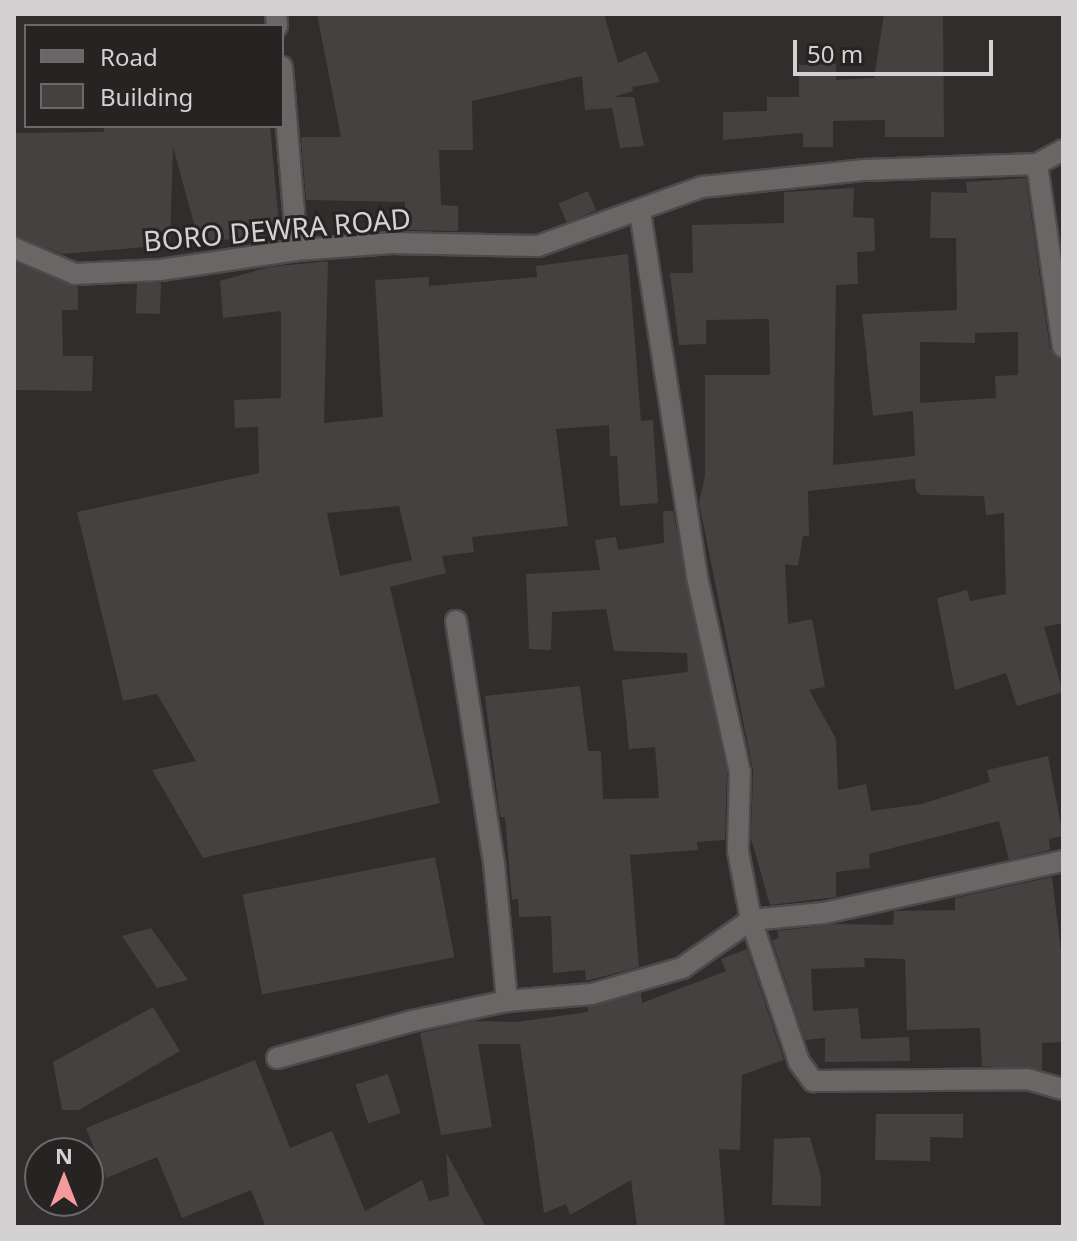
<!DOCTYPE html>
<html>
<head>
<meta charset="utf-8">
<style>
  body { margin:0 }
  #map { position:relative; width:1077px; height:1241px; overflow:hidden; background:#302d2d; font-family:"Noto Sans",sans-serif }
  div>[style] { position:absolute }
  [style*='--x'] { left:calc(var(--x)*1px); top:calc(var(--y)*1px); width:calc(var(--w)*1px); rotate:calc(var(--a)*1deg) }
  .building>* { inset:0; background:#454141; transform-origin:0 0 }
  .roads { filter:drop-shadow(2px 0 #4c4a4a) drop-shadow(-2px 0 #4c4a4a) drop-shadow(0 2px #4c4a4a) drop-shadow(0 -2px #4c4a4a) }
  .street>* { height:20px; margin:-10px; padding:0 10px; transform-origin:10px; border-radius:10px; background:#696666 }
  span { translate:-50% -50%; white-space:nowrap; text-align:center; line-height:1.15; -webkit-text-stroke:6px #262323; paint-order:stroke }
  .street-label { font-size:28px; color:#d3d1d1 }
  .frame { position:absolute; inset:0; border:16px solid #d3d1d1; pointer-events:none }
  .legend { position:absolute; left:24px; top:24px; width:260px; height:104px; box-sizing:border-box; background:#262323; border:2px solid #6b6969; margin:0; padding:10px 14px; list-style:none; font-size:24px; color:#d3d1d1 }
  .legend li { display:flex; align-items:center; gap:16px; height:40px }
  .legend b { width:40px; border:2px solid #6b6969 }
  .north { position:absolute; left:24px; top:1137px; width:80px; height:80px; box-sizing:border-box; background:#262323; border:2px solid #6b6969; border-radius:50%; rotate:0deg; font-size:22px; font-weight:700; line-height:32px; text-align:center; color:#d3d1d1 }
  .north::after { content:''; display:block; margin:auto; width:28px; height:36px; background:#f59b9e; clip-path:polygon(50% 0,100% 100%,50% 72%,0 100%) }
  .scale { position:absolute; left:793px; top:40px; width:200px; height:36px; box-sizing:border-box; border:4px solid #d3d1d1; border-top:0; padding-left:10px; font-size:24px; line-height:28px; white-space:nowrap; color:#d3d1d1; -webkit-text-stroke:6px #262323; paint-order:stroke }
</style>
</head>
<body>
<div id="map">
  <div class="building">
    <i style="clip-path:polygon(317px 14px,604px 14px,618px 63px,646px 51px,660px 82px,632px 87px,633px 91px,614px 97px,634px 97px,644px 146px,620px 148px,612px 108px,585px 110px,582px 76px,472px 101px,473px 150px,439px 150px,441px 205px,458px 206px,458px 231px,405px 230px,405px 202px,306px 200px,301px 137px,341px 137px)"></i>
    <i style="clip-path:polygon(884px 14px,943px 14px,944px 137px,885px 137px,885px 120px,833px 121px,833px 147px,803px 147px,803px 133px,723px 140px,723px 112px,767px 111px,767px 97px,799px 97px,799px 65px,836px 64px,836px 80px,874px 78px)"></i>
    <i style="clip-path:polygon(104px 126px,270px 126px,280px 235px,199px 242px,173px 147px,170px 245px,62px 254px,14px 235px,14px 133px,104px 132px)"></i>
    <i style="clip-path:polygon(evenodd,1026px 178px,1050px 349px,1063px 360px,1063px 623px,1044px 627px,1063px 692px,1017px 706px,1006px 673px,955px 690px,937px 598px,967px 590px,970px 601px,1006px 594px,1004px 513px,986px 515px,984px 496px,921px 495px,916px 491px,915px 479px,808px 491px,809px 536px,803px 536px,798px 566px,785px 564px,788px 624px,812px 619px,825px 687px,809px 690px,836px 739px,838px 790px,866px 784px,871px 811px,922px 804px,990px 782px,987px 770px,1048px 756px,1063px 836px,1049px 839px,1050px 850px,1009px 860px,999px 821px,869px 854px,870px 868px,836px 872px,836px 897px,770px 905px,751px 838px,753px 770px,699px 503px,705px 476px,705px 375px,770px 375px,769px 319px,706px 320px,706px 344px,679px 345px,670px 273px,693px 273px,692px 225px,784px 223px,784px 192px,854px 188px,853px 217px,874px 218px,875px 251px,857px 252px,858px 284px,836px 285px,833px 465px,915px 456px,913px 411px,873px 416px,862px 314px,957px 310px,956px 238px,930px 238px,931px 192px,967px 193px,966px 182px,1026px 178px,1018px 332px,1018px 375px,995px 376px,996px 398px,920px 403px,920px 342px,975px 343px,975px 333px,1018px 332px)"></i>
    <i style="left:588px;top:191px;width:21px;height:32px;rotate:67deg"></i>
    <i style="clip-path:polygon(evenodd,628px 254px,641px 421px,653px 420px,658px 503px,620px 506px,617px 456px,610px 456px,609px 425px,556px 429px,568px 526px,472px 537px,474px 552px,442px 556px,446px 573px,390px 587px,440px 803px,203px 858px,152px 770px,196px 761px,157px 694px,123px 701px,77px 512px,259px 473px,258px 427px,235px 428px,234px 400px,281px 398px,281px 311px,223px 318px,220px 281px,269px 267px,328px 261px,324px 423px,383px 417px,375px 280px,429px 277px,429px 286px,537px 277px,536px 266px,628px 254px,399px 506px,412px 560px,340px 576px,327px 513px,399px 506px)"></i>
    <i style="clip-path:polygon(14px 262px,78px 287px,78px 310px,62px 310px,63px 356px,93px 356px,92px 391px,14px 390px)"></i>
    <i style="left:161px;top:283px;width:31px;height:24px;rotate:92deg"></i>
    <i style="clip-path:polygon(663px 511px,673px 511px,727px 773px,725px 840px,697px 842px,698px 850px,630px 855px,639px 967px,586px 981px,585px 970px,553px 973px,551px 916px,519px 917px,518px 899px,512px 900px,505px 817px,500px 817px,485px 696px,580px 686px,588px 751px,601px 751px,603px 799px,659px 798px,655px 747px,629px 749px,622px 680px,688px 672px,687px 653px,614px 651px,606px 609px,552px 612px,551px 650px,529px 649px,526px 574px,600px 570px,595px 540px,616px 537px,618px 550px,664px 543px)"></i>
    <i style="left:435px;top:857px;width:102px;height:196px;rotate:79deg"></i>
    <i style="clip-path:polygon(1052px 877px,1063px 967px,1063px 1042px,1042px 1043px,1042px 1070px,982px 1066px,980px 1028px,907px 1030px,905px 959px,864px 958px,865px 967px,811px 969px,813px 1011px,858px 1008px,861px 1039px,909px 1037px,910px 1061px,825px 1062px,825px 1038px,805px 1040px,772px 940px,779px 938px,777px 931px,837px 924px,893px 925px,894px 911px,955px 910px,955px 898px)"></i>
    <i style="clip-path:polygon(151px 928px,188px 980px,157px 988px,122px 936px)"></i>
    <i style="clip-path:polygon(747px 949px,784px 1060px,742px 1075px,740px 1150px,719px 1149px,725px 1227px,637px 1227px,631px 1180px,570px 1215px,566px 1204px,544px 1213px,520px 1044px,478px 1044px,492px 1127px,441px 1135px,420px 1033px,473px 1021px,517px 1022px,588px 1012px,588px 1007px,641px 993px,642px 1003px,726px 971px,721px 959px)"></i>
    <i style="clip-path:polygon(153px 1007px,180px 1051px,79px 1110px,62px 1110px,53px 1062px)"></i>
    <i style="clip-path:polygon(255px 1060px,290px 1148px,332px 1131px,365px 1211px,422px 1180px,429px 1201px,449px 1196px,446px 1152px,486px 1227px,266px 1227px,251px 1190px,182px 1218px,157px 1157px,106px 1178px,86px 1128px)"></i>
    <i style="left:388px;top:1074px;width:41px;height:34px;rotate:72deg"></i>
    <i style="clip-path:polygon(876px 1114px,963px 1114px,963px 1138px,930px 1137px,930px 1161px,875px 1160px)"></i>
    <i style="clip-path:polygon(810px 1137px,821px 1177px,821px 1206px,772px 1205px,774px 1139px)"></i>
  </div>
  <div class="roads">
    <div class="street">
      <i style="--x:276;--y:14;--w:12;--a:85"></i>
      <i style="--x:282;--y:67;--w:184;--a:85.3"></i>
      <i style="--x:1037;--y:164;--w:185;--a:81.9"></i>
      <i style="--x:640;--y:212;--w:369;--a:81.1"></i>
      <i style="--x:697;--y:577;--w:200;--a:77.6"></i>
      <i style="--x:740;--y:772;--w:79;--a:91.5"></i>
      <i style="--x:738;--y:851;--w:70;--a:79.3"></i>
      <i style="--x:751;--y:920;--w:150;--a:71.3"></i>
      <i style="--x:799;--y:1062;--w:24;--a:54"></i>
      <i style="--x:813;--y:1081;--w:214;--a:-0.5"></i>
      <i style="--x:1027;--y:1079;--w:37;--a:16"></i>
      <i style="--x:14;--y:248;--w:66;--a:23.1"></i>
      <i style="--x:75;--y:274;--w:85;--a:-2.7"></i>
      <i style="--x:160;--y:270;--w:138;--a:-8.3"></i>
      <i style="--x:297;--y:250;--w:95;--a:-4.2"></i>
      <i style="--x:392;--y:243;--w:146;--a:1.2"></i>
      <i style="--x:538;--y:246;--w:174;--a:-19.8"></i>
      <i style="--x:702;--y:187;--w:164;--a:-6"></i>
      <i style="--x:865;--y:170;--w:172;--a:-2"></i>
      <i style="--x:1037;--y:164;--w:30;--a:-28"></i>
      <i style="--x:456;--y:621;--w:245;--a:81.1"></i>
      <i style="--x:494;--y:863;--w:139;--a:84.6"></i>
      <i style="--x:277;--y:1058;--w:140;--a:-15.3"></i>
      <i style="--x:412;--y:1021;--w:97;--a:-11.9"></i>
      <i style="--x:507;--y:1001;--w:85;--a:-4.7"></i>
      <i style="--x:592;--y:994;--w:94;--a:-16.1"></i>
      <i style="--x:682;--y:968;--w:84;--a:-34.8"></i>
      <i style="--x:751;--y:920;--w:73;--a:-5.5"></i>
      <i style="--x:824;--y:913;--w:245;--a:-12.3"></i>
    </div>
  </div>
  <div class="street-label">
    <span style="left:277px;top:229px;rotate:-5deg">BORO DEWRA ROAD</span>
  </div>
  <div class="frame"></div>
  <ul class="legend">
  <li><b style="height:10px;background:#696666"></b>Road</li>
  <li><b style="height:22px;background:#454141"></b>Building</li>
  </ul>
  <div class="north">N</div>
  <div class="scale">50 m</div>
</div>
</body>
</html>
